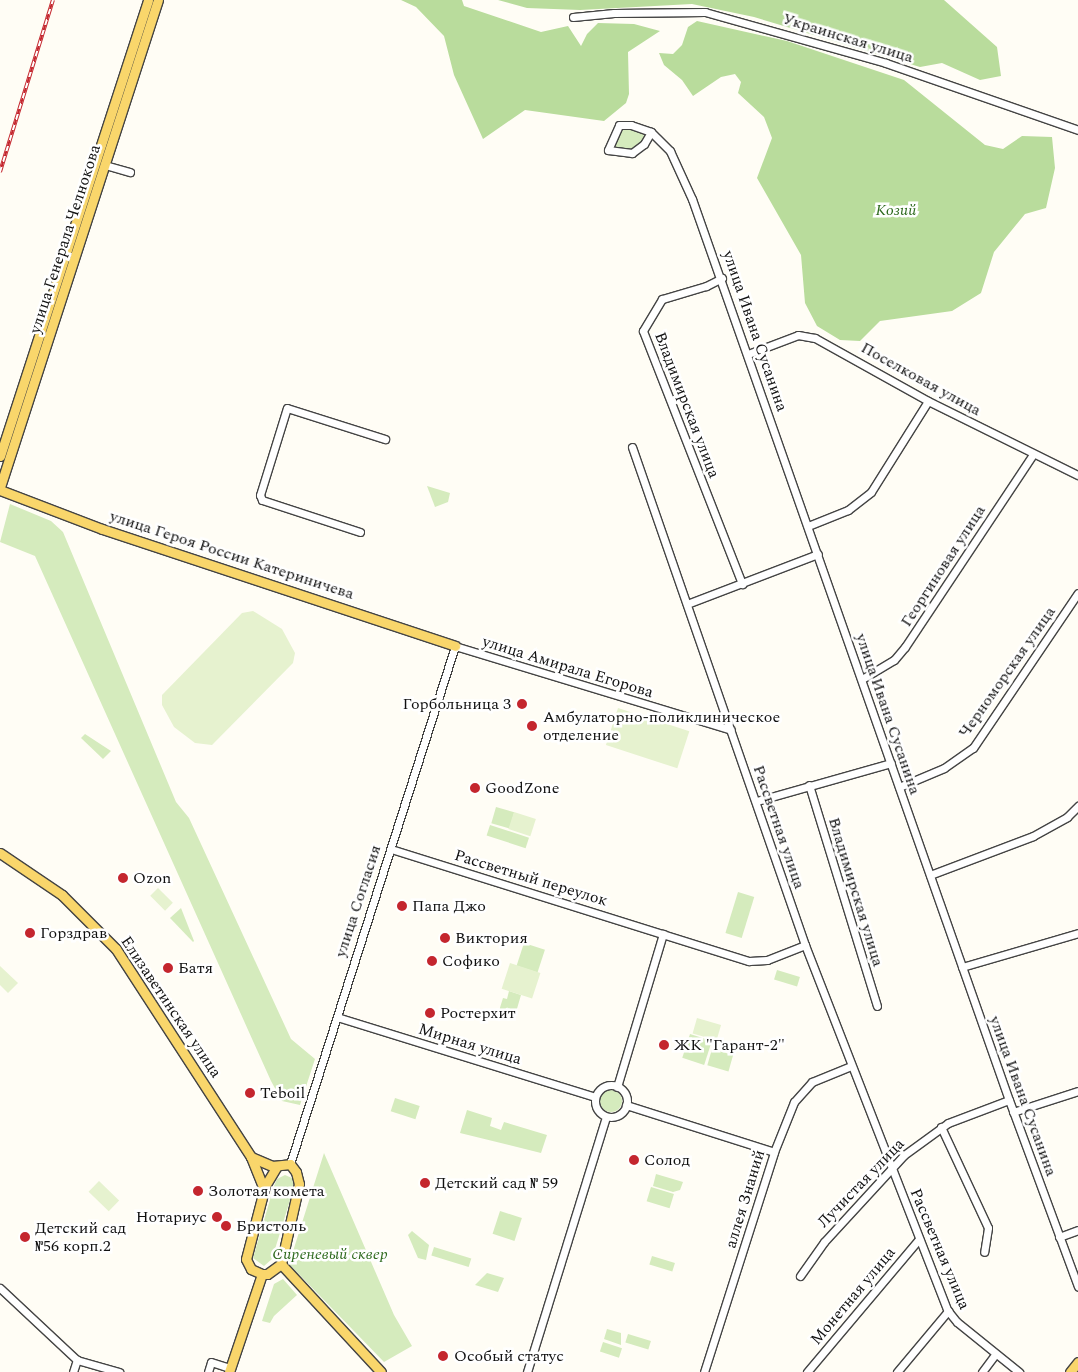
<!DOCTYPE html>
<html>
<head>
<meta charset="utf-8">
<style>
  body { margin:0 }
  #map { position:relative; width:1078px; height:1372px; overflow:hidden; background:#fffdf5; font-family:Spectral,serif }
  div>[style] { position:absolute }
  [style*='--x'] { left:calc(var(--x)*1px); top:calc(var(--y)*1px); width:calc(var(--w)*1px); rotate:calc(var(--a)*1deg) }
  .green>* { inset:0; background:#d5ebbd; transform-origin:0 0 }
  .round { border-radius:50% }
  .forest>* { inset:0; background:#b9dc9c }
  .pitch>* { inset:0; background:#e6f2cf; transform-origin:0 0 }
  .roads { filter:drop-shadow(1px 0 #444) drop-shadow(-1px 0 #444) drop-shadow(0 1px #444) drop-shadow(0 -1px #444) }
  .minor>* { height:7px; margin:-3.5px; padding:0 3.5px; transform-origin:3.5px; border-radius:3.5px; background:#fff }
  .minor>.ring { margin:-3.5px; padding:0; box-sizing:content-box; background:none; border:7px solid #fff; border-radius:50% }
  .major>* { height:9px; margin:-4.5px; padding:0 4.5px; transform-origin:4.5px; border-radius:4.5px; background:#f9d66b }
  .rail>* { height:4px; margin-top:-2px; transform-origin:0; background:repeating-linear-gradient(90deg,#fff 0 5.5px,#c4262e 0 11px); box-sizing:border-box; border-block:1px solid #c4262e }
  .dots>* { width:14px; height:14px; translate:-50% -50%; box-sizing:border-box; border:2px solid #fff; border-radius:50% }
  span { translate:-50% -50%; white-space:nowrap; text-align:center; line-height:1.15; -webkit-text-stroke:5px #fff; paint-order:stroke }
  .street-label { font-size:16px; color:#111 }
  .park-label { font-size:16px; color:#2f6b1f; font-style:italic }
  .poi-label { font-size:16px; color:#111 }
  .right { translate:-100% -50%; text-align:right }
  .left { translate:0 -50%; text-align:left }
</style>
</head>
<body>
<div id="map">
  <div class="green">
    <i style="clip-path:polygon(629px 128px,643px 133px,645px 140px,634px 148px,619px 150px,613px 144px,619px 131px)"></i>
    <i style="clip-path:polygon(427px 486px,450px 493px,448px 502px,435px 507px)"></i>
    <i style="clip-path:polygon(10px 504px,51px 521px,63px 532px,176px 802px,189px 818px,291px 1039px,315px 1059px,300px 1105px,282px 1101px,271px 1081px,35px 556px,0 542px)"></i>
    <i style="clip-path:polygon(85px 734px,111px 751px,103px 759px,81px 738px)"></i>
    <i style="left:496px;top:807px;width:19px;height:17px;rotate:16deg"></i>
    <i style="left:490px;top:825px;width:41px;height:11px;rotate:18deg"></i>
    <i style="left:738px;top:892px;width:17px;height:43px;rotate:17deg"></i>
    <i style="clip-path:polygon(181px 908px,194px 941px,193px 942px,170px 918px)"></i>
    <i style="left:524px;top:943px;width:22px;height:24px;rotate:18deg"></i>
    <i style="left:777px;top:970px;width:24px;height:10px;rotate:17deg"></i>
    <i style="clip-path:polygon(509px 991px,521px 995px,514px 1019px,498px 1014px,503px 998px,507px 999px)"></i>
    <i style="left:690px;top:1034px;width:23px;height:25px;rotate:18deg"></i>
    <i style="left:712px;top:1049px;width:22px;height:17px;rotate:16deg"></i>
    <i class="round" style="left:600px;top:1090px;width:22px;height:22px"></i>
    <i style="left:395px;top:1098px;width:26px;height:14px;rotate:18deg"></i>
    <i style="clip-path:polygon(467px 1110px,492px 1118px,490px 1126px,501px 1130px,504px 1122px,547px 1135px,541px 1153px,460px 1133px)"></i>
    <i style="clip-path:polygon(324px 1153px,394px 1315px,412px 1346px,384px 1362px,289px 1264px)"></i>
    <i style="clip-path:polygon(656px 1174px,683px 1182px,680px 1190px,673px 1192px,653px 1186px)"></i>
    <i style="clip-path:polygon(285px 1175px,292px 1178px,294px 1187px,272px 1259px,264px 1266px,253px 1258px,274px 1186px,277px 1179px)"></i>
    <i style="left:651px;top:1187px;width:24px;height:15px;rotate:17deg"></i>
    <i style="left:500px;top:1211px;width:23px;height:24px;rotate:18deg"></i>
    <i style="clip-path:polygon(412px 1231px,429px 1245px,426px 1260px,418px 1258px,408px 1235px)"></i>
    <i style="left:434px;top:1247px;width:39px;height:9px;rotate:17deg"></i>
    <i style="left:652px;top:1256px;width:24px;height:9px;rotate:17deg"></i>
    <i style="clip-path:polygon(487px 1273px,504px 1278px,498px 1292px,475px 1285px)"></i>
    <i style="clip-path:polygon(283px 1279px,297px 1295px,274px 1316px,270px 1323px,262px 1321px,274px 1284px)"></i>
    <i style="clip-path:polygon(607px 1329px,621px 1333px,621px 1345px,604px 1339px)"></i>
    <i style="left:628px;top:1334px;width:24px;height:9px;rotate:17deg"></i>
    <i style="left:603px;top:1342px;width:20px;height:10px;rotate:18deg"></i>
  </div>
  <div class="forest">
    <i style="clip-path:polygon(401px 0,462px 0,464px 6px,541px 32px,568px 26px,581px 46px,587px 34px,598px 23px,634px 24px,660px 31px,628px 52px,629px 94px,626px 103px,604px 121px,525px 110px,483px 139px,454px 75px,444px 36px,416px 7px)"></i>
    <i style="clip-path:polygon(498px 0,944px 0,997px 47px,1001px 76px,980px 80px,942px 63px,920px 67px,754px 17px,692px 4px,580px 10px,527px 8px)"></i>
    <i style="clip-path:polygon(697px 21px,787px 41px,904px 80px,985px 145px,1003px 149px,1022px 136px,1052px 137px,1055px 168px,1046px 208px,1025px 214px,994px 252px,981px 293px,952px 311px,880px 321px,860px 341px,840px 340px,817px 326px,805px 303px,801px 255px,757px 178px,772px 138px,764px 117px,738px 93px,741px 82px,735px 74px,721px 77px,693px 96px,682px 80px,664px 65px,659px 53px,673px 54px,682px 45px,688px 27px)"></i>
  </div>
  <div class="pitch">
    <i style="clip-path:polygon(253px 611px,282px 629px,295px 653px,293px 663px,212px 745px,195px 743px,174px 727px,162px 705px,162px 695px,242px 613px)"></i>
    <i style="left:618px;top:708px;width:75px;height:39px;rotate:18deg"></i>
    <i style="left:514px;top:812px;width:23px;height:18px;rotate:18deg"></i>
    <i style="left:158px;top:888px;width:21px;height:11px;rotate:45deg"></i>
    <i style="left:510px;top:963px;width:32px;height:27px;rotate:18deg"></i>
    <i style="clip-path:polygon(0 966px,18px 983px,8px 993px,0 985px)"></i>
    <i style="left:697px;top:1018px;width:25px;height:16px;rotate:16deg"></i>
    <i style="left:99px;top:1181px;width:28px;height:15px;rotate:44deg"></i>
  </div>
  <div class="roads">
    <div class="minor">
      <i style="--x:573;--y:17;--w:41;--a:-5.6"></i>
      <i style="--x:614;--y:13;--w:91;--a:-0.6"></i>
      <i style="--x:705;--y:12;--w:188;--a:15.7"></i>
      <i style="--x:886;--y:63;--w:203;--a:19.2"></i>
      <i style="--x:651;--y:132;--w:14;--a:120"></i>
      <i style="--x:644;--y:144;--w:15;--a:143"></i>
      <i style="--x:632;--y:153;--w:24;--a:-173"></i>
      <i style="--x:608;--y:150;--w:27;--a:-66"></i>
      <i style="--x:619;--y:125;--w:12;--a:0"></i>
      <i style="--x:631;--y:125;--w:21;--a:19"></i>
      <i style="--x:651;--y:132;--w:27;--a:45"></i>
      <i style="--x:670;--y:151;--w:53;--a:65.4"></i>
      <i style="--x:692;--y:199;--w:955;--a:70.62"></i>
      <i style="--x:1009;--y:1100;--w:199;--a:69.7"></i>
      <i style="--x:105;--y:165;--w:26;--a:16"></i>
      <i style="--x:722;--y:278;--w:18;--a:153"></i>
      <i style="--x:706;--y:286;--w:46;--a:163.5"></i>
      <i style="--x:662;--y:299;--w:37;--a:121"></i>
      <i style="--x:643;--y:331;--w:272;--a:68.6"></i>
      <i style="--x:748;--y:354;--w:53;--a:-20.8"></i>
      <i style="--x:798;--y:335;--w:17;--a:10"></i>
      <i style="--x:815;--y:338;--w:129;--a:29.1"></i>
      <i style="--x:928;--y:401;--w:167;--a:26.3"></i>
      <i style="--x:632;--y:447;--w:527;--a:70.84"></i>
      <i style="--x:805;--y:945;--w:393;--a:68.7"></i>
      <i style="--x:948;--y:1311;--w:14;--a:51"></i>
      <i style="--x:957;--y:1322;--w:80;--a:38.9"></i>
      <i style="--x:808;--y:526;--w:43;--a:-21.8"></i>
      <i style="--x:848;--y:510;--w:29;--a:-38"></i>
      <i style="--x:871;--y:492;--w:107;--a:-57.9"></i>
      <i style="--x:360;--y:532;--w:103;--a:-161.9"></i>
      <i style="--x:262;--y:500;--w:5;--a:-112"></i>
      <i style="--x:260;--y:495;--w:91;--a:-72.8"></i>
      <i style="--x:287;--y:408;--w:103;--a:17.6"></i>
      <i style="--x:687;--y:604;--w:140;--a:-20.9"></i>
      <i style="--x:862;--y:679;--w:37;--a:-31"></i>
      <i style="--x:894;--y:660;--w:17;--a:-50"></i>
      <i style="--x:905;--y:647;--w:232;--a:-56.4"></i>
      <i style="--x:809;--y:785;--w:231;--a:72.9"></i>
      <i style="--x:899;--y:787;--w:49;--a:-22.9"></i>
      <i style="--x:944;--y:768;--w:35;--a:-35"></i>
      <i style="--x:973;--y:748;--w:187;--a:-55.9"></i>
      <i style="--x:757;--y:801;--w:139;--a:-15.8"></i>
      <i style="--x:391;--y:849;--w:375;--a:17.4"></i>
      <i style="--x:749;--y:961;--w:18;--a:-3"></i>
      <i style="--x:767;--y:960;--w:41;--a:-21.5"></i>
      <i style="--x:930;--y:875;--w:110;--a:-20.7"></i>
      <i style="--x:1033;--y:836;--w:39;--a:-29"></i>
      <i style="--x:1067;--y:817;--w:16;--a:-45"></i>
      <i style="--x:962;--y:967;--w:121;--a:-16.3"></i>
      <i style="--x:337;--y:1017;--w:270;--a:17.2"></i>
      <i class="ring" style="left:595px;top:1085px;width:25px;height:25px"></i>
      <i style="--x:617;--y:1087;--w:160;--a:-73.3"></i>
      <i style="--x:626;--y:1105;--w:155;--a:17.6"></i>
      <i style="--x:1013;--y:1112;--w:68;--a:-17.9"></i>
      <i style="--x:941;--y:1127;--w:111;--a:65"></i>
      <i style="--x:988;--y:1228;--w:24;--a:99"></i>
      <i style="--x:290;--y:1164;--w:544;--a:-72.33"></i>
      <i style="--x:455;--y:646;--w:288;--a:16.9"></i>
      <i style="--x:1059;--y:1237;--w:20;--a:-20"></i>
      <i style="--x:800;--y:1276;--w:42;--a:-54.8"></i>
      <i style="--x:824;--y:1242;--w:118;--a:-47.4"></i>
      <i style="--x:904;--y:1155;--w:54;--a:-36"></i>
      <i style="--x:948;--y:1123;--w:65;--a:-20.7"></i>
      <i style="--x:0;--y:1288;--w:105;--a:43.1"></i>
      <i style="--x:77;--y:1360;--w:44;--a:15.9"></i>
      <i style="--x:73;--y:1372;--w:13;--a:-72"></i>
      <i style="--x:208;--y:1372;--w:10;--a:-73"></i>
      <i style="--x:211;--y:1362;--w:20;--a:18"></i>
      <i style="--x:527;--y:1372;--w:267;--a:-72.8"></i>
      <i style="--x:704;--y:1372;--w:231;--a:-72.3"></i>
      <i style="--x:774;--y:1152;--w:54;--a:-68.2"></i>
      <i style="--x:794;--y:1102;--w:27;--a:-48"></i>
      <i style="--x:812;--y:1082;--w:42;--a:-22.3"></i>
      <i style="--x:807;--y:1372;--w:174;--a:-49.9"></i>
      <i style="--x:897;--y:1372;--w:80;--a:-50.1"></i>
      <i style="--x:982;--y:1372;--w:21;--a:-53"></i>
    </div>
    <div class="major">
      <i style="--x:0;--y:456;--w:479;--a:-72"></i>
      <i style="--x:0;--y:487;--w:512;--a:-72.03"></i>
      <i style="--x:0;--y:490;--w:109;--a:20.9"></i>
      <i style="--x:102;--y:529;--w:372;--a:18.3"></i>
      <i style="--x:0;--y:853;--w:75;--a:34.1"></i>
      <i style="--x:62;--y:895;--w:76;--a:45"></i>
      <i style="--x:116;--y:949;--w:248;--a:57"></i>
      <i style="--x:251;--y:1157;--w:35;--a:68"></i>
      <i style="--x:251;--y:1157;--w:23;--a:23"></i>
      <i style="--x:272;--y:1166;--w:18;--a:-6"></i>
      <i style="--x:290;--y:1164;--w:10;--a:53"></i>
      <i style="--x:296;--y:1172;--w:12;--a:76"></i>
      <i style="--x:299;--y:1184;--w:82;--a:102.7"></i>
      <i style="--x:281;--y:1264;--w:17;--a:144"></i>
      <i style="--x:267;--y:1274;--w:5;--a:180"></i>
      <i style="--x:262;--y:1274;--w:12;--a:-156"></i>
      <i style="--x:251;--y:1269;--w:11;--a:-117"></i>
      <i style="--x:246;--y:1259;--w:75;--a:-75.4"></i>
      <i style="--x:265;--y:1186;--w:23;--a:-59"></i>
      <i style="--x:281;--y:1264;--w:147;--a:47.2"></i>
      <i style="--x:229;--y:1372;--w:103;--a:-71.4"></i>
      <i style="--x:1070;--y:1372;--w:13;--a:-51"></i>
    </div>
  </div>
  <div class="rail">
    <i style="--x:0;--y:172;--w:180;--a:-72.9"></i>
  </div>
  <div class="dots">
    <i style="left:522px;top:704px;background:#c4262e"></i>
    <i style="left:532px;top:726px;background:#c4262e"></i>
    <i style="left:475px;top:788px;background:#c4262e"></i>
    <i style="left:123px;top:878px;background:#c4262e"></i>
    <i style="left:402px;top:906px;background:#c4262e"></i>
    <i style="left:30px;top:933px;background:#c4262e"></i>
    <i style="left:445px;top:938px;background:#c4262e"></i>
    <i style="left:432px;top:961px;background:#c4262e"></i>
    <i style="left:168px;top:968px;background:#c4262e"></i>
    <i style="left:430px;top:1013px;background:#c4262e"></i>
    <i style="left:664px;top:1045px;background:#c4262e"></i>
    <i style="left:250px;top:1093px;background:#c4262e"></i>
    <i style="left:634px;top:1160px;background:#c4262e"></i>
    <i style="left:425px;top:1183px;background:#c4262e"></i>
    <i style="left:198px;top:1191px;background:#c4262e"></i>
    <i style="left:217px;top:1217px;background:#c4262e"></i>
    <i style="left:226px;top:1226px;background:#c4262e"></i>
    <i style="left:25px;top:1237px;background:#c4262e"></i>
    <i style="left:443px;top:1356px;background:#c4262e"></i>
  </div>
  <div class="street-label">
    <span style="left:848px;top:38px;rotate:17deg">Украинская улица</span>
    <span style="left:65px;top:239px;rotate:-72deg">улица Генерала Челнокова</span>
    <span style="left:755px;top:331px;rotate:71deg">улица Ивана Сусанина</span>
    <span style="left:921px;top:379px;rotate:29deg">Поселковая улица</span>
    <span style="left:687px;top:405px;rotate:69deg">Владимирская улица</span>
    <span style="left:232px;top:555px;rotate:18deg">улица Героя России Катериничева</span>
    <span style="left:943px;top:566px;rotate:-57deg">Георгиновая улица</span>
    <span style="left:568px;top:667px;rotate:17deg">улица Амирала Егорова</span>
    <span style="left:1007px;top:672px;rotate:-55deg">Черноморская улица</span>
    <span style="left:888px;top:714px;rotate:71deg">улица Ивана Сусанина</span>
    <span style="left:779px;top:827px;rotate:71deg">Рассветная улица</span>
    <span style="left:531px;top:878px;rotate:17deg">Рассветный переулок</span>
    <span style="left:856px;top:892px;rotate:73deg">Владимирская улица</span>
    <span style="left:358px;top:901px;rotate:-72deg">улица Согласия</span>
    <span style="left:171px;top:1007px;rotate:56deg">Елизаветинская улица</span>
    <span style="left:470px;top:1044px;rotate:17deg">Мирная улица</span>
    <span style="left:1023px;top:1096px;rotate:70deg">улица Ивана Сусанина</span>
    <span style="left:861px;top:1183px;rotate:-46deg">Лучистая улица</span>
    <span style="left:745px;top:1199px;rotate:-73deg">аллея Знаний</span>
    <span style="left:940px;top:1249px;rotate:67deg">Рассветная улица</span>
    <span style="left:853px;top:1296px;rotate:-50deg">Монетная улица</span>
  </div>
  <div class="park-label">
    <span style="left:896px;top:210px">Козий</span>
    <span style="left:330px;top:1254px">Сиреневый сквер</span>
  </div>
  <div class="poi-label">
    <span class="right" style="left:511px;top:704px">Горбольница 3</span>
    <span class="left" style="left:543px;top:726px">Амбулаторно-поликлиническое<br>отделение</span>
    <span class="left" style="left:485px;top:788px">GoodZone</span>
    <span class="left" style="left:133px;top:878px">Ozon</span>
    <span class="left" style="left:412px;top:906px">Папа Джо</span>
    <span class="left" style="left:40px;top:933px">Горздрав</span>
    <span class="left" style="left:455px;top:938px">Виктория</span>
    <span class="left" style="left:442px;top:961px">Софико</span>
    <span class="left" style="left:178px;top:968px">Батя</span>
    <span class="left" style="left:440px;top:1013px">Ростерхит</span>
    <span class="left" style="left:674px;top:1045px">ЖК "Гарант-2"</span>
    <span class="left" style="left:260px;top:1093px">Teboil</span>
    <span class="left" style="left:644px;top:1160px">Солод</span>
    <span class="left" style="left:435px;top:1183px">Детский сад № 59</span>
    <span class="left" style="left:208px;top:1191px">Золотая комета</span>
    <span class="right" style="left:207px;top:1217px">Нотариус</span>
    <span class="left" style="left:236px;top:1226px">Бристоль</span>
    <span class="left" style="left:35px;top:1237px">Детский сад<br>№56 корп.2</span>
    <span class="left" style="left:454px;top:1356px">Особый статус</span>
  </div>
</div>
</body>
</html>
